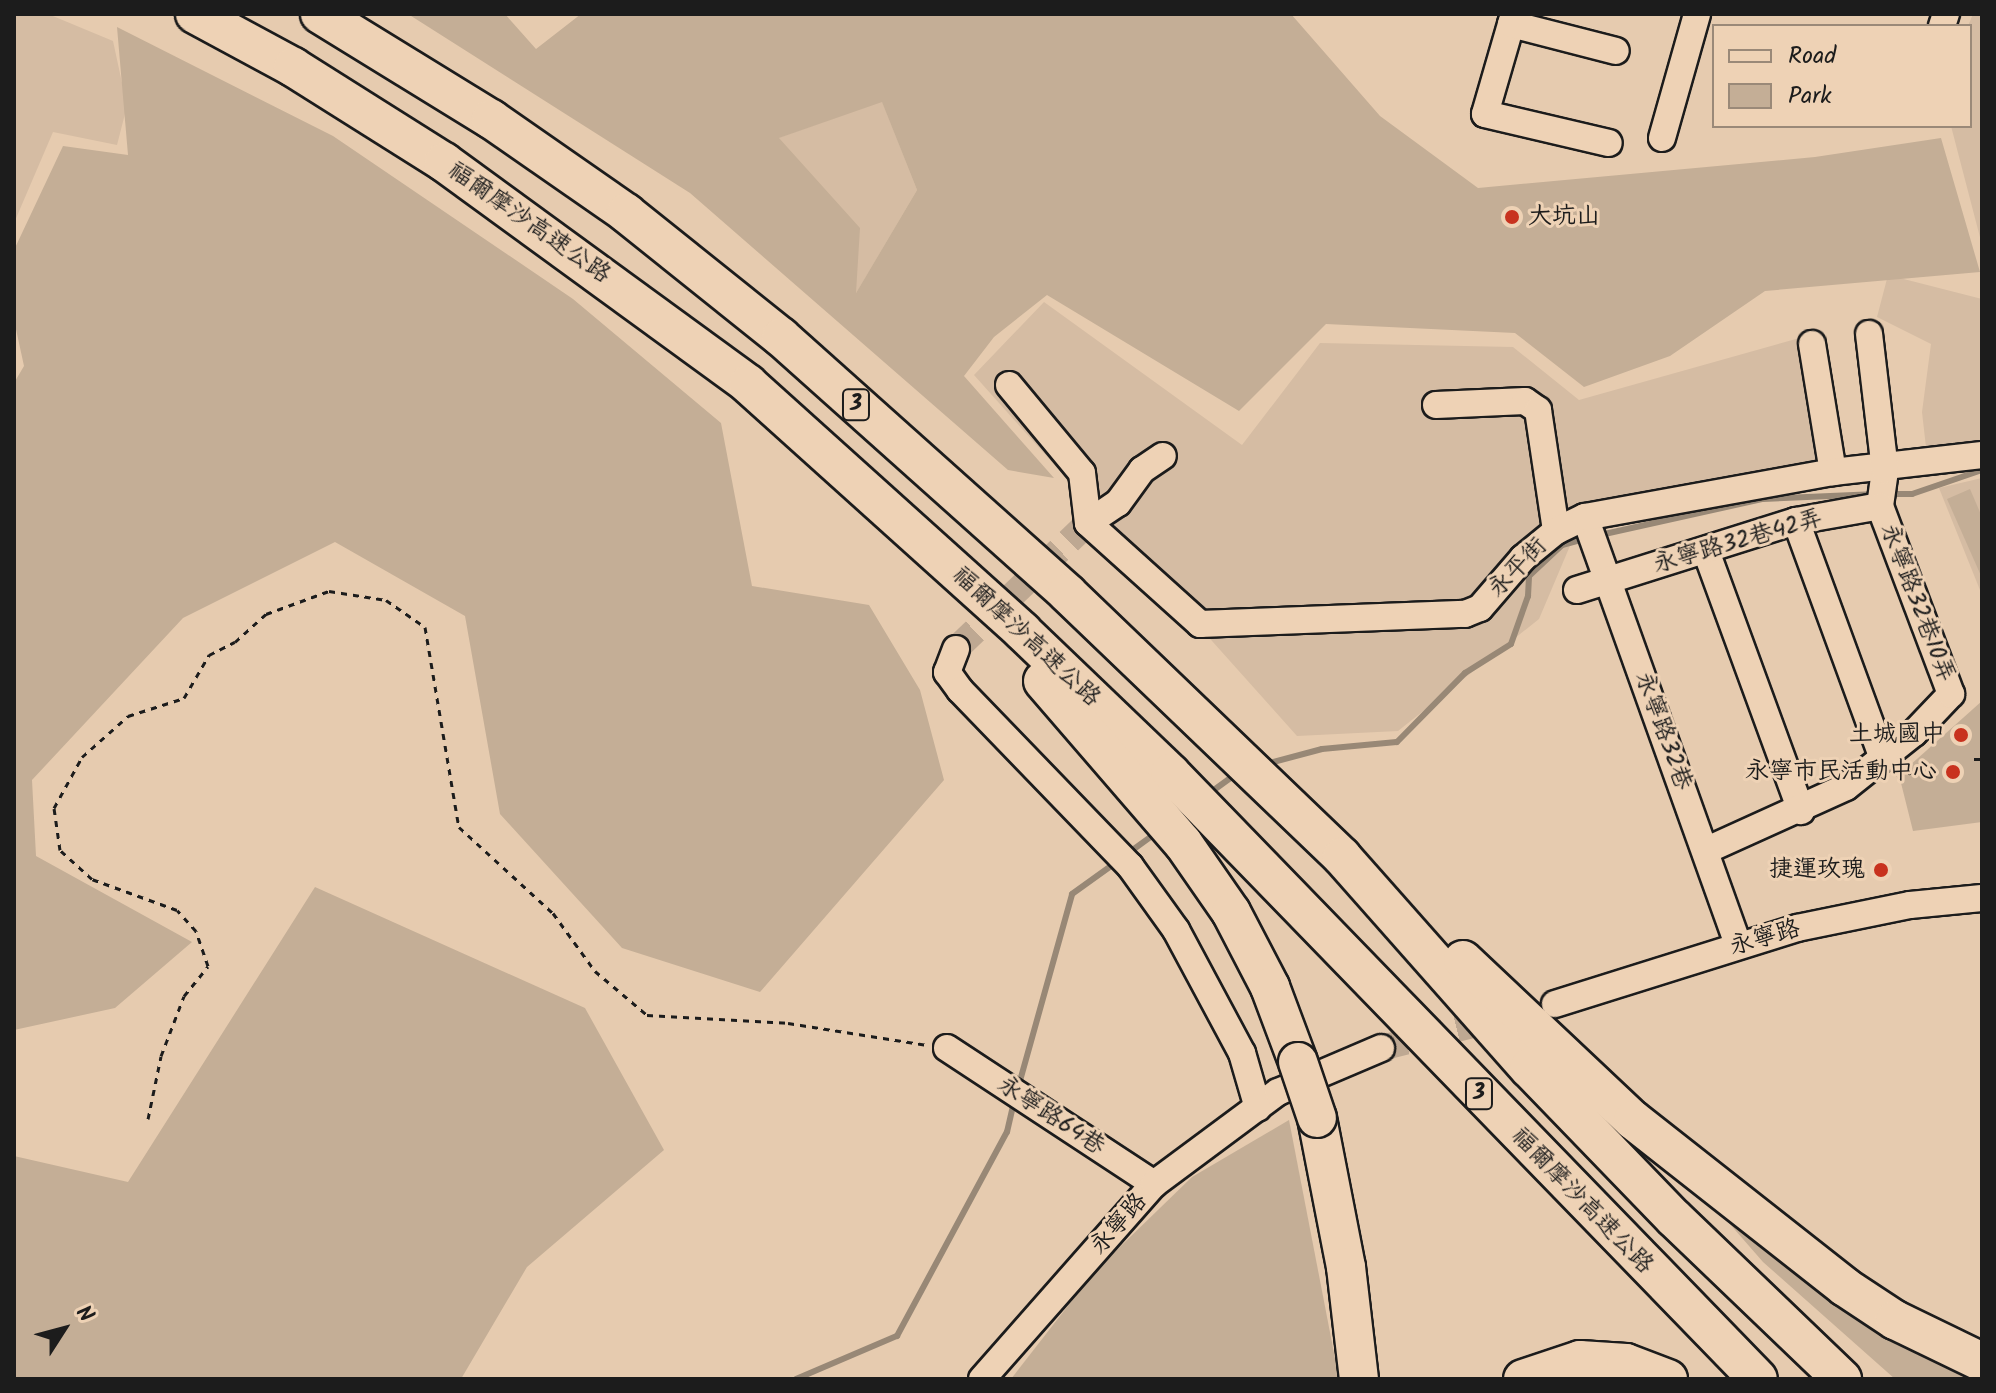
<!DOCTYPE html>
<html>
<head>
<meta charset="utf-8">
<style>
  body { margin:0 }
  #map { position:relative; width:1996px; height:1393px; overflow:hidden; background:#e6cbaf; font-family:Kalam,"LXGW WenKai TC",sans-serif }
  div>[style] { position:absolute }
  [style*='--x'] { left:calc(var(--x)*1px); top:calc(var(--y)*1px); width:calc(var(--w)*1px); rotate:calc(var(--a)*1deg) }
  .built>* { inset:0; background:#d5bca3 }
  .green>* { inset:0; background:#c4ae96 }
  .stream>* { height:6px; margin:-3px; padding:0 3px; transform-origin:3px; border-radius:3px; background:#988876 }
  .minor-tunnel>* { height:26px; margin-top:-13px; transform-origin:0; background:repeating-linear-gradient(90deg,#bea892 0 26px,transparent 0 39px) }
  .path>* { height:3px; margin-top:-1.5px; transform-origin:0; background:repeating-linear-gradient(90deg,#1c1c1c 0 6px,transparent 0 12px) }
  .roads { filter:drop-shadow(2px 0 #1c1c1c) drop-shadow(-2px 0 #1c1c1c) drop-shadow(0 2px #1c1c1c) drop-shadow(0 -2px #1c1c1c) }
  .minor>* { height:26px; margin:-13px; padding:0 13px; transform-origin:13px; border-radius:13px; background:#eed2b5 }
  .highway>* { height:38px; margin:-19px; padding:0 19px; transform-origin:19px; border-radius:19px; background:#eed2b5 }
  .bridges { filter:drop-shadow(2px 0 #1c1c1c) drop-shadow(-2px 0 #1c1c1c) drop-shadow(0 2px #1c1c1c) drop-shadow(0 -2px #1c1c1c) }
  .highway-bridge>* { height:38px; margin:-19px; padding:0 19px; transform-origin:19px; border-radius:19px; background:#eed2b5 }
  .dots>* { width:22px; height:22px; translate:-50% -50%; box-sizing:border-box; border:4px solid #eed2b5; border-radius:50% }
  span { translate:-50% -50%; white-space:nowrap; text-align:center; line-height:1.15; -webkit-text-stroke:6px #eed2b5; paint-order:stroke }
  .shield-label span { padding:2px 6px; background:#eed2b5; border:2px solid; border-radius:6px; -webkit-text-stroke-width:0 }
  .shield-label { font-size:22px; color:#1c1c1c; font-weight:700 }
  .poi-label { font-size:24px; color:#1c1c1c }
  .left { translate:0 -50%; text-align:left }
  .right { translate:-100% -50%; text-align:right }
  .street-label { font-size:24px; color:#1c1c1c }
  .frame { position:absolute; inset:0; border:16px solid #1c1c1c; pointer-events:none }
  .legend { position:absolute; left:1712px; top:24px; width:260px; height:104px; box-sizing:border-box; background:#eed2b5; border:2px solid #9a8978; margin:0; padding:10px 14px; list-style:none; font-size:24px; color:#1c1c1c }
  .legend li { display:flex; align-items:center; gap:16px; height:40px }
  .legend b { width:40px; border:2px solid #9a8978 }
  .north { position:absolute; left:24px; top:1289px; width:80px; height:80px; -webkit-text-stroke:6px #eed2b5; paint-order:stroke; rotate:54deg; font-size:22px; font-weight:700; line-height:32px; text-align:center; color:#1c1c1c }
  .north::after { content:''; display:block; margin:auto; width:28px; height:36px; background:#1c1c1c; clip-path:polygon(50% 0,100% 100%,50% 72%,0 100%) }
</style>
</head>
<body>
<div id="map">
  <div class="built">
    <i style="clip-path:polygon(14px 14px,48px 14px,113px 41px,127px 106px,117px 145px,53px 132px,14px 223px)"></i>
    <i style="clip-path:polygon(1973px 14px,1982px 14px,1982px 245px,1951px 126px,1970px 126px,1968px 26px)"></i>
    <i style="clip-path:polygon(882px 101px,917px 190px,855px 295px,778px 138px)"></i>
    <i style="clip-path:polygon(1888px 275px,1982px 299px,1982px 463px,1929px 474px,1922px 412px,1931px 344px,1877px 317px)"></i>
    <i style="clip-path:polygon(1044px 302px,1242px 445px,1320px 343px,1513px 347px,1579px 400px,1803px 337px,1824px 486px,1575px 534px,1539px 619px,1398px 731px,1297px 736px,974px 375px)"></i>
    <i style="clip-path:polygon(1982px 478px,1982px 595px,1939px 488px)"></i>
  </div>
  <div class="green">
    <i style="clip-path:polygon(evenodd,408px 14px,505px 14px,536px 49px,581px 14px,1291px 14px,1380px 116px,1478px 188px,1815px 157px,1941px 138px,1980px 272px,1765px 291px,1670px 356px,1584px 387px,1515px 333px,1326px 324px,1239px 411px,1047px 295px,994px 337px,964px 376px,1054px 478px,1008px 470px,690px 193px,408px 14px,882px 102px,917px 190px,856px 293px,860px 228px,779px 138px,882px 102px)"></i>
    <i style="clip-path:polygon(117px 27px,333px 136px,573px 299px,721px 423px,752px 586px,869px 605px,920px 690px,944px 780px,760px 992px,622px 948px,500px 814px,465px 616px,335px 542px,183px 618px,32px 780px,36px 856px,192px 942px,115px 1008px,14px 1030px,14px 383px,24px 366px,14px 320px,14px 250px,63px 146px,128px 155px)"></i>
    <i style="clip-path:polygon(1970px 489px,1982px 517px,1982px 578px,1947px 499px)"></i>
    <i style="clip-path:polygon(1982px 701px,1982px 822px,1913px 831px,1899px 775px)"></i>
    <i style="clip-path:polygon(315px 887px,585px 1008px,664px 1150px,527px 1267px,461px 1379px,14px 1379px,14px 1156px,128px 1182px)"></i>
    <i style="clip-path:polygon(1289px 1120px,1339px 1379px,1011px 1379px,1095px 1271px,1192px 1177px)"></i>
    <i style="clip-path:polygon(1722px 1215px,1893px 1334px,1976px 1379px,1895px 1379px,1763px 1262px)"></i>
  </div>
  <div class="stream">
    <i style="--x:1888;--y:494;--w:24;--a:0"></i>
    <i style="--x:1912;--y:494;--w:74;--a:-18.9"></i>
    <i style="--x:1600;--y:535;--w:167;--a:-12.5"></i>
    <i style="--x:1763;--y:499;--w:114;--a:-2.5"></i>
    <i style="--x:1266;--y:764;--w:58;--a:-15"></i>
    <i style="--x:1322;--y:749;--w:75;--a:-5.3"></i>
    <i style="--x:1397;--y:742;--w:97;--a:-45.4"></i>
    <i style="--x:1465;--y:673;--w:54;--a:-32.2"></i>
    <i style="--x:1511;--y:644;--w:51;--a:-70.5"></i>
    <i style="--x:1528;--y:596;--w:20;--a:-87"></i>
    <i style="--x:1529;--y:576;--w:45;--a:-43.2"></i>
    <i style="--x:1562;--y:545;--w:24;--a:-15"></i>
    <i style="--x:1207;--y:795;--w:37;--a:-36"></i>
    <i style="--x:1127;--y:854;--w:36;--a:-36"></i>
    <i style="--x:1018;--y:1088;--w:201;--a:-74.4"></i>
    <i style="--x:1072;--y:894;--w:57;--a:-35.7"></i>
    <i style="--x:796;--y:1379;--w:110;--a:-23.1"></i>
    <i style="--x:897;--y:1336;--w:232;--a:-61.7"></i>
    <i style="--x:1007;--y:1132;--w:31;--a:-77"></i>
  </div>
  <div class="minor-tunnel">
    <i style="--x:956;--y:649;--w:182;--a:-43.7"></i>
    <i style="--x:1381;--y:1048;--w:124;--a:-14"></i>
  </div>
  <div class="path">
    <i style="--x:1974;--y:759;--w:8;--a:0"></i>
    <i style="--x:1897;--y:778;--w:35;--a:-22"></i>
    <i style="--x:148;--y:1119;--w:64;--a:-78.3"></i>
    <i style="--x:161;--y:1056;--w:64;--a:-69"></i>
    <i style="--x:184;--y:996;--w:38;--a:-51"></i>
    <i style="--x:208;--y:966;--w:37;--a:-109"></i>
    <i style="--x:196;--y:931;--w:28;--a:-132"></i>
    <i style="--x:177;--y:910;--w:90;--a:-160"></i>
    <i style="--x:92;--y:879;--w:43;--a:-137.8"></i>
    <i style="--x:60;--y:850;--w:42;--a:-98.1"></i>
    <i style="--x:54;--y:808;--w:58;--a:-61.2"></i>
    <i style="--x:82;--y:757;--w:62;--a:-41.7"></i>
    <i style="--x:128;--y:716;--w:59;--a:-17.8"></i>
    <i style="--x:184;--y:698;--w:50;--a:-59.8"></i>
    <i style="--x:209;--y:655;--w:29;--a:-27"></i>
    <i style="--x:235;--y:642;--w:42;--a:-42.1"></i>
    <i style="--x:266;--y:614;--w:67;--a:-20.1"></i>
    <i style="--x:329;--y:591;--w:58;--a:9"></i>
    <i style="--x:386;--y:600;--w:47;--a:34.7"></i>
    <i style="--x:425;--y:627;--w:203;--a:80.4"></i>
    <i style="--x:459;--y:827;--w:127;--a:42.5"></i>
    <i style="--x:553;--y:913;--w:72;--a:54.1"></i>
    <i style="--x:595;--y:971;--w:68;--a:40.2"></i>
    <i style="--x:647;--y:1015;--w:141;--a:3.2"></i>
    <i style="--x:788;--y:1023;--w:141;--a:9"></i>
  </div>
  <div class="roads">
    <div class="minor">
      <i style="--x:1514;--y:14;--w:104;--a:106.2"></i>
      <i style="--x:1485;--y:114;--w:127;--a:13.2"></i>
      <i style="--x:1511;--y:24;--w:108;--a:14.4"></i>
      <i style="--x:1942;--y:26;--w:13;--a:-72"></i>
      <i style="--x:1662;--y:138;--w:129;--a:-74.2"></i>
      <i style="--x:1812;--y:344;--w:130;--a:80.7"></i>
      <i style="--x:1009;--y:385;--w:114;--a:50.3"></i>
      <i style="--x:1082;--y:473;--w:50;--a:83.2"></i>
      <i style="--x:1436;--y:405;--w:89;--a:-2.6"></i>
      <i style="--x:1525;--y:401;--w:16;--a:35"></i>
      <i style="--x:1538;--y:410;--w:122;--a:81.5"></i>
      <i style="--x:1585;--y:517;--w:455;--a:70.3"></i>
      <i style="--x:1796;--y:521;--w:253;--a:69.9"></i>
      <i style="--x:1088;--y:523;--w:151;--a:42"></i>
      <i style="--x:1200;--y:624;--w:265;--a:-2.2"></i>
      <i style="--x:1465;--y:614;--w:16;--a:-22"></i>
      <i style="--x:1480;--y:608;--w:66;--a:-49.3"></i>
      <i style="--x:1523;--y:558;--w:43;--a:-39.3"></i>
      <i style="--x:1556;--y:531;--w:32;--a:-26"></i>
      <i style="--x:1585;--y:517;--w:252;--a:-10.3"></i>
      <i style="--x:1833;--y:472;--w:150;--a:-6.5"></i>
      <i style="--x:1088;--y:523;--w:36;--a:-34"></i>
      <i style="--x:1118;--y:503;--w:41;--a:-54"></i>
      <i style="--x:1142;--y:470;--w:25;--a:-34"></i>
      <i style="--x:1706;--y:551;--w:277;--a:69.9"></i>
      <i style="--x:1577;--y:590;--w:230;--a:-17.5"></i>
      <i style="--x:1796;--y:521;--w:85;--a:-10.1"></i>
      <i style="--x:1880;--y:506;--w:36;--a:-82"></i>
      <i style="--x:1885;--y:470;--w:137;--a:-96.7"></i>
      <i style="--x:956;--y:649;--w:25;--a:111"></i>
      <i style="--x:947;--y:672;--w:22;--a:54"></i>
      <i style="--x:960;--y:690;--w:245;--a:46"></i>
      <i style="--x:1130;--y:866;--w:79;--a:54.3"></i>
      <i style="--x:1176;--y:930;--w:140;--a:61.8"></i>
      <i style="--x:1242;--y:1053;--w:57;--a:73.8"></i>
      <i style="--x:1707;--y:850;--w:153;--a:-24.4"></i>
      <i style="--x:1846;--y:787;--w:87;--a:-38.5"></i>
      <i style="--x:1914;--y:733;--w:54;--a:-46.5"></i>
      <i style="--x:1951;--y:694;--w:201;--a:-110.7"></i>
      <i style="--x:1555;--y:1004;--w:254;--a:-17.4"></i>
      <i style="--x:1797;--y:928;--w:115;--a:-11.5"></i>
      <i style="--x:1910;--y:905;--w:72;--a:-5.6"></i>
      <i style="--x:947;--y:1048;--w:248;--a:33.3"></i>
      <i style="--x:982;--y:1379;--w:260;--a:-48.6"></i>
      <i style="--x:1154;--y:1184;--w:154;--a:-36.6"></i>
      <i style="--x:1278;--y:1092;--w:112;--a:-23.1"></i>
    </div>
    <div class="highway">
      <i style="--x:195;--y:14;--w:111;--a:28.4"></i>
      <i style="--x:293;--y:67;--w:178;--a:32.2"></i>
      <i style="--x:444;--y:162;--w:376;--a:36.1"></i>
      <i style="--x:748;--y:384;--w:369;--a:42"></i>
      <i style="--x:1022;--y:631;--w:205;--a:43.8"></i>
      <i style="--x:1170;--y:773;--w:844;--a:45.86"></i>
      <i style="--x:320;--y:14;--w:201;--a:31.6"></i>
      <i style="--x:491;--y:119;--w:165;--a:34.8"></i>
      <i style="--x:626;--y:213;--w:198;--a:38.7"></i>
      <i style="--x:781;--y:337;--w:384;--a:41.8"></i>
      <i style="--x:1067;--y:593;--w:381;--a:43.8"></i>
      <i style="--x:1342;--y:857;--w:282;--a:48.5"></i>
      <i style="--x:1529;--y:1068;--w:209;--a:46"></i>
      <i style="--x:1674;--y:1218;--w:233;--a:43.8"></i>
      <i style="--x:1043;--y:681;--w:214;--a:49.2"></i>
      <i style="--x:1183;--y:843;--w:84;--a:55.2"></i>
      <i style="--x:1231;--y:912;--w:85;--a:62.5"></i>
      <i style="--x:1270;--y:987;--w:80;--a:69.5"></i>
      <i style="--x:1463;--y:960;--w:233;--a:43.3"></i>
      <i style="--x:1633;--y:1120;--w:270;--a:38.2"></i>
      <i style="--x:1845;--y:1287;--w:60;--a:33.4"></i>
      <i style="--x:1895;--y:1320;--w:97;--a:25.8"></i>
      <i style="--x:1317;--y:1118;--w:152;--a:79"></i>
      <i style="--x:1346;--y:1267;--w:113;--a:83.4"></i>
      <i style="--x:1523;--y:1379;--w:60;--a:-18.4"></i>
      <i style="--x:1580;--y:1360;--w:46;--a:3.7"></i>
      <i style="--x:1626;--y:1363;--w:45;--a:20.9"></i>
    </div>
  </div>
  <div class="bridges">
    <div class="highway-bridge">
      <i style="--x:1298;--y:1062;--w:59;--a:71.3"></i>
    </div>
  </div>
  <div class="dots">
    <i style="left:1512px;top:217px;background:#c8321e"></i>
    <i style="left:1961px;top:735px;background:#c8321e"></i>
    <i style="left:1953px;top:772px;background:#c8321e"></i>
    <i style="left:1881px;top:870px;background:#c8321e"></i>
  </div>
  <div class="shield-label">
    <span style="left:856px;top:405px">3</span>
    <span style="left:1479px;top:1094px">3</span>
  </div>
  <div class="poi-label">
    <span class="left" style="left:1528px;top:217px">大坑山</span>
    <span class="right" style="left:1945px;top:735px">土城國中</span>
    <span class="right" style="left:1937px;top:772px">永寧市民活動中心</span>
    <span class="right" style="left:1865px;top:870px">捷運玫瑰</span>
  </div>
  <div class="street-label">
    <span style="left:529px;top:223px;rotate:35deg">福爾摩沙高速公路</span>
    <span style="left:1738px;top:542px;rotate:-16deg">永寧路32巷42弄</span>
    <span style="left:1518px;top:568px;rotate:-46deg">永平街</span>
    <span style="left:1917px;top:603px;rotate:69deg">永寧路32巷10弄</span>
    <span style="left:1026px;top:637px;rotate:43deg">福爾摩沙高速公路</span>
    <span style="left:1663px;top:731px;rotate:70deg">永寧路32巷</span>
    <span style="left:1765px;top:938px;rotate:-16deg">永寧路</span>
    <span style="left:1051px;top:1116px;rotate:33deg">永寧路64巷</span>
    <span style="left:1582px;top:1201px;rotate:46deg">福爾摩沙高速公路</span>
    <span style="left:1119px;top:1224px;rotate:-49deg">永寧路</span>
  </div>
  <div class="frame"></div>
  <ul class="legend">
  <li><b style="height:10px;background:#eed2b5"></b>Road</li>
  <li><b style="height:22px;background:#c4ae96"></b>Park</li>
  </ul>
  <div class="north">N</div>
</div>
</body>
</html>
